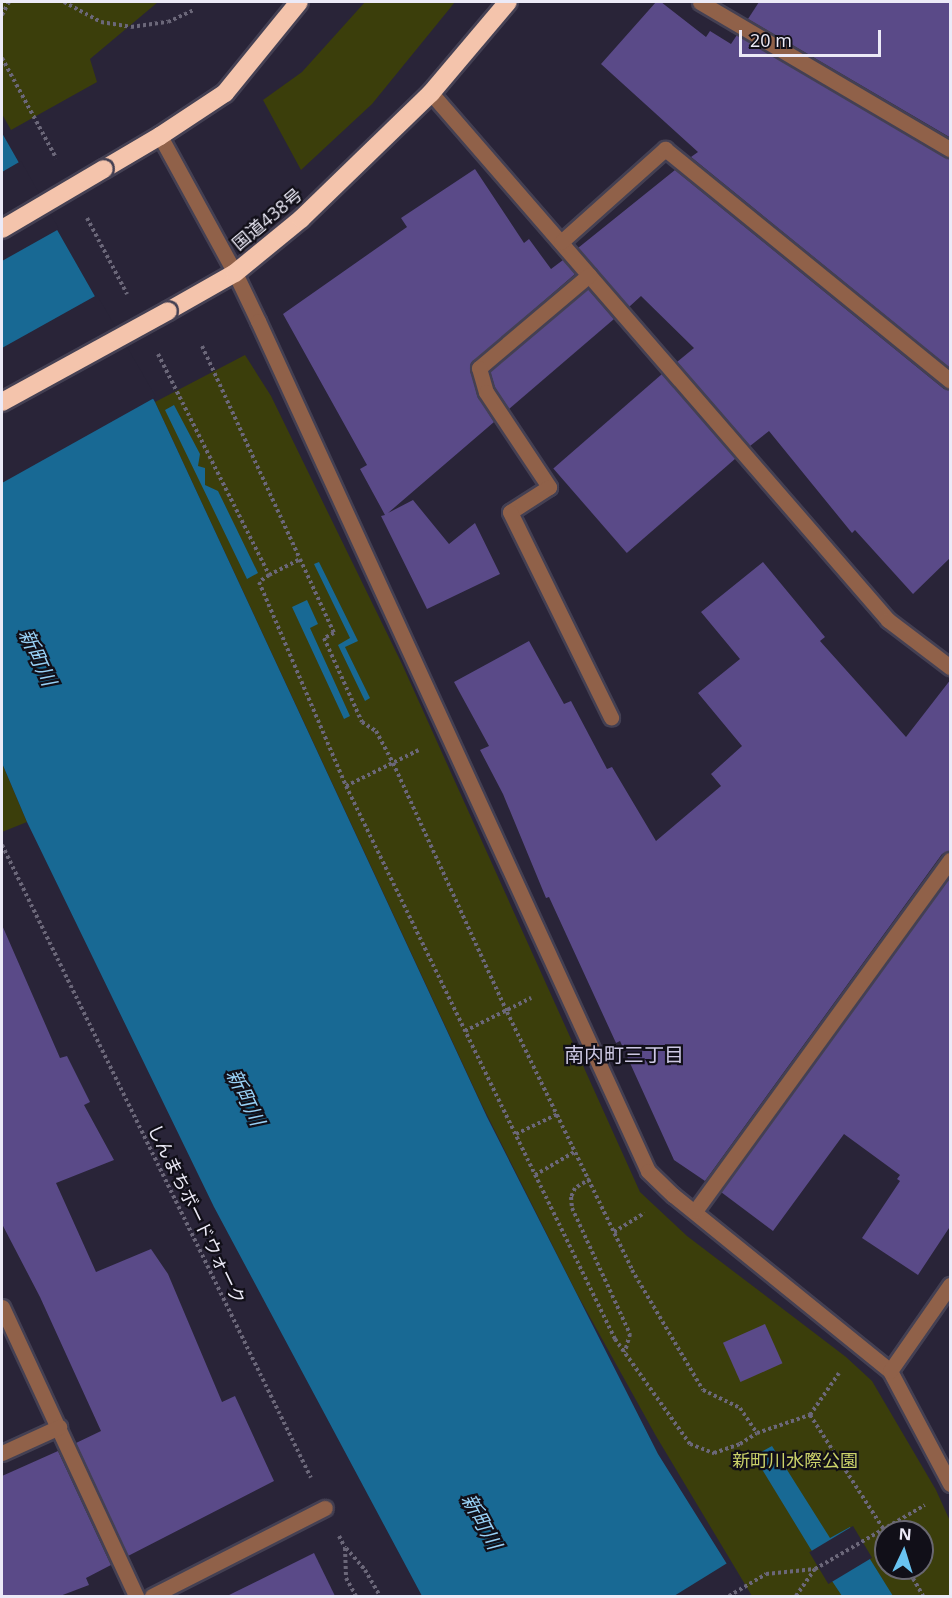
<!DOCTYPE html>
<html>
<head>
<meta charset="utf-8">
<style>
  body { margin:0 }
  #map { position:relative; width:952px; height:1598px; overflow:hidden; background:#292438; font-family:"Open Sans","Noto Sans JP",sans-serif }
  div>[style] { position:absolute }
  [style*='--x'] { left:calc(var(--x)*1px); top:calc(var(--y)*1px); width:calc(var(--w)*1px); rotate:calc(var(--a)*1deg) }
  .green>* { inset:0; background:#3b3e0b }
  .water>* { inset:0; background:#186994 }
  .pier>* { inset:0; background:#292438; transform-origin:0 0 }
  .building>* { inset:0; background:#5a4a88; transform-origin:0 0 }
  .path>* { height:4px; margin-top:-2px; transform-origin:0; background:repeating-linear-gradient(90deg,#6b6779 0 3px,transparent 0 6px) }
  .roads { filter:drop-shadow(2px 0 #444053) drop-shadow(-2px 0 #444053) drop-shadow(0 2px #444053) drop-shadow(0 -2px #444053) }
  .minor>* { height:15px; margin:-7.5px; padding:0 7.5px; transform-origin:7.5px; border-radius:7.5px; background:#906149 }
  .highway>* { height:18px; margin:-9px; padding:0 9px; transform-origin:9px; border-radius:9px; background:#f4c4ac }
  .bridges { filter:drop-shadow(2px 0 #444053) drop-shadow(-2px 0 #444053) drop-shadow(0 2px #444053) drop-shadow(0 -2px #444053) }
  .highway-bridge>* { height:18px; margin:-9px; padding:0 9px; transform-origin:9px; border-radius:9px; background:#f4c4ac }
  span { translate:-50% -50%; white-space:nowrap; text-align:center; line-height:1.15; -webkit-text-stroke:4.5px #110f18; paint-order:stroke }
  .street-label { font-size:18px; color:#eceaf7 }
  .park-label { font-size:18px; color:#cbd269 }
  .water-label { font-size:20px; color:#98d1f6; font-style:italic }
  .neighbourhood-label { font-size:20px; color:#cdc8e3 }
  .frame { position:absolute; inset:0; border:3px solid #eceaf7; pointer-events:none }
  .north { position:absolute; left:874px; top:1520px; width:60px; height:60px; box-sizing:border-box; background:#110f18; border:2px solid #696771; border-radius:50%; rotate:4deg; font-size:16px; font-weight:700; line-height:24px; text-align:center; color:#eceaf7 }
  .north::after { content:''; display:block; margin:auto; width:21px; height:27px; background:#69c3f1; clip-path:polygon(50% 0,100% 100%,50% 72%,0 100%) }
  .scale { position:absolute; left:739px; top:30px; width:142px; height:27px; box-sizing:border-box; border:3px solid #eceaf7; border-top:0; padding-left:8px; font-size:18px; line-height:21px; white-space:nowrap; color:#eceaf7; -webkit-text-stroke:4px #110f18; paint-order:stroke }
</style>
</head>
<body>
<div id="map">
  <div class="green">
    <i style="clip-path:polygon(2px 2px,158px 2px,90px 59px,97px 82px,11px 130px,2px 114px)"></i>
    <i style="clip-path:polygon(365px 2px,455px 2px,372px 104px,301px 170px,263px 100px,302px 72px)"></i>
    <i style="clip-path:polygon(evenodd,245px 355px,271px 396px,402px 664px,640px 1192px,687px 1236px,846px 1357px,872px 1381px,936px 1490px,950px 1521px,950px 1596px,752px 1596px,656px 1436px,576px 1292px,481px 1103px,155px 402px,245px 355px,886px 1532px,922px 1532px,922px 1568px,886px 1568px,886px 1532px)"></i>
    <i style="clip-path:polygon(2px 763px,27px 822px,2px 832px)"></i>
  </div>
  <div class="water">
    <i style="clip-path:polygon(2px 133px,155px 402px,487px 1117px,658px 1454px,747px 1596px,422px 1596px,214px 1207px,27px 822px,2px 763px)"></i>
    <i style="clip-path:polygon(174px 405px,200px 454px,198px 466px,205px 468px,205px 485px,218px 491px,258px 573px,247px 579px,165px 410px)"></i>
    <i style="clip-path:polygon(319px 562px,358px 641px,345px 647px,370px 698px,365px 701px,338px 645px,350px 638px,314px 564px)"></i>
    <i style="clip-path:polygon(307px 600px,318px 624px,310px 628px,350px 716px,344px 719px,292px 607px)"></i>
    <i style="clip-path:polygon(772px 1446px,830px 1538px,850px 1527px,893px 1596px,842px 1596px,810px 1548px,754px 1456px)"></i>
  </div>
  <div class="pier">
    <i style="clip-path:polygon(21px 161px,59px 229px,2px 261px,2px 172px)"></i>
    <i style="clip-path:polygon(97px 295px,156px 397px,2px 483px,2px 348px)"></i>
    <i style="left:853px;top:1526px;width:37px;height:51px;rotate:59deg"></i>
    <i style="clip-path:polygon(729px 1562px,750px 1596px,674px 1596px)"></i>
  </div>
  <div class="building">
    <i style="clip-path:polygon(656px 2px,661px 2px,706px 37px,710px 31px,731px 44px,737px 35px,951px 159px,951px 369px,691px 157px,698px 152px,601px 64px)"></i>
    <i style="clip-path:polygon(759px 2px,951px 2px,951px 138px,748px 19px)"></i>
    <i style="clip-path:polygon(475px 169px,524px 243px,529px 239px,551px 269px,563px 260px,575px 274px,470px 365px,477px 395px,494px 422px,388px 513px,413px 500px,449px 544px,475px 523px,500px 574px,427px 609px,381px 516px,385px 515px,360px 469px,367px 465px,283px 314px,407px 227px,401px 218px)"></i>
    <i style="clip-path:polygon(675px 170px,944px 389px,951px 390px,951px 557px,913px 594px,855px 530px,852px 533px,769px 431px,750px 446px,677px 362px,694px 348px,641px 296px,629px 307px,578px 248px)"></i>
    <i style="clip-path:polygon(588px 289px,614px 319px,509px 409px,495px 388px,490px 371px)"></i>
    <i style="left:662px;top:374px;width:112px;height:144px;rotate:49deg"></i>
    <i style="clip-path:polygon(763px 562px,825px 637px,820px 641px,906px 737px,951px 679px,951px 850px,942px 854px,705px 1181px,674px 1160px,620px 1041px,616px 1043px,549px 897px,546px 898px,503px 794px,480px 750px,489px 746px,454px 682px,529px 641px,564px 704px,571px 701px,607px 769px,612px 767px,656px 841px,721px 786px,711px 774px,742px 746px,698px 693px,740px 659px,701px 612px)"></i>
    <i style="clip-path:polygon(951px 876px,951px 1225px,918px 1275px,862px 1238px,900px 1181px,897px 1179px,900px 1175px,844px 1134px,773px 1231px,721px 1192px)"></i>
    <i style="clip-path:polygon(2px 925px,60px 1058px,67px 1056px,90px 1102px,84px 1105px,114px 1160px,56px 1183px,96px 1272px,151px 1249px,168px 1274px,222px 1402px,235px 1396px,274px 1481px,128px 1556px,76px 1443px,101px 1431px,40px 1297px,2px 1224px)"></i>
    <i style="left:765px;top:1324px;width:43px;height:46px;rotate:66deg"></i>
    <i style="clip-path:polygon(58px 1451px,111px 1565px,86px 1578px,89px 1585px,60px 1596px,2px 1596px,2px 1476px)"></i>
    <i style="clip-path:polygon(314px 1553px,335px 1596px,227px 1596px)"></i>
  </div>
  <div class="path">
    <i style="--x:64;--y:2;--w:42;--a:28.4"></i>
    <i style="--x:101;--y:22;--w:30;--a:9"></i>
    <i style="--x:131;--y:27;--w:37;--a:-8"></i>
    <i style="--x:168;--y:22;--w:29;--a:-25"></i>
    <i style="--x:2;--y:15;--w:15;--a:-62"></i>
    <i style="--x:2;--y:58;--w:114;--a:61.6"></i>
    <i style="--x:87;--y:218;--w:86;--a:62.2"></i>
    <i style="--x:202;--y:346;--w:234;--a:65.3"></i>
    <i style="--x:158;--y:354;--w:247;--a:63.3"></i>
    <i style="--x:269;--y:575;--w:35;--a:-27"></i>
    <i style="--x:300;--y:559;--w:81;--a:65.3"></i>
    <i style="--x:334;--y:633;--w:11;--a:153"></i>
    <i style="--x:324;--y:638;--w:92;--a:65.7"></i>
    <i style="--x:362;--y:722;--w:17;--a:33"></i>
    <i style="--x:376;--y:731;--w:36;--a:62"></i>
    <i style="--x:393;--y:763;--w:274;--a:65.4"></i>
    <i style="--x:507;--y:1012;--w:287;--a:64.1"></i>
    <i style="--x:632;--y:1270;--w:139;--a:59.4"></i>
    <i style="--x:703;--y:1390;--w:41;--a:25.9"></i>
    <i style="--x:740;--y:1408;--w:30;--a:56"></i>
    <i style="--x:757;--y:1433;--w:56;--a:-18.8"></i>
    <i style="--x:810;--y:1415;--w:140;--a:57.2"></i>
    <i style="--x:269;--y:575;--w:12;--a:145"></i>
    <i style="--x:259;--y:582;--w:222;--a:66.9"></i>
    <i style="--x:346;--y:786;--w:615;--a:64.06"></i>
    <i style="--x:615;--y:1339;--w:129;--a:54.5"></i>
    <i style="--x:690;--y:1444;--w:26;--a:21"></i>
    <i style="--x:714;--y:1453;--w:28;--a:-19"></i>
    <i style="--x:740;--y:1444;--w:20;--a:-33"></i>
    <i style="--x:346;--y:786;--w:81;--a:-26.3"></i>
    <i style="--x:2;--y:845;--w:704;--a:63.98"></i>
    <i style="--x:465;--y:1031;--w:74;--a:-26.6"></i>
    <i style="--x:516;--y:1134;--w:47;--a:-25.5"></i>
    <i style="--x:535;--y:1175;--w:48;--a:-30.3"></i>
    <i style="--x:590;--y:1179;--w:17;--a:149"></i>
    <i style="--x:575;--y:1188;--w:10;--a:114"></i>
    <i style="--x:571;--y:1197;--w:11;--a:85"></i>
    <i style="--x:572;--y:1208;--w:139;--a:65.3"></i>
    <i style="--x:630;--y:1334;--w:19;--a:106"></i>
    <i style="--x:614;--y:1232;--w:36;--a:-32"></i>
    <i style="--x:810;--y:1415;--w:51;--a:-55.4"></i>
    <i style="--x:339;--y:1536;--w:13;--a:63"></i>
    <i style="--x:345;--y:1548;--w:30;--a:88"></i>
    <i style="--x:346;--y:1578;--w:21;--a:61"></i>
    <i style="--x:346;--y:1548;--w:29;--a:49"></i>
    <i style="--x:365;--y:1570;--w:30;--a:60"></i>
    <i style="--x:907;--y:1568;--w:32;--a:60"></i>
    <i style="--x:729;--y:1596;--w:43;--a:-30.7"></i>
    <i style="--x:766;--y:1574;--w:49;--a:-5.8"></i>
    <i style="--x:796;--y:1596;--w:33;--a:-55"></i>
    <i style="--x:815;--y:1569;--w:127;--a:-30.2"></i>
  </div>
  <div class="roads">
    <div class="minor">
      <i style="--x:700;--y:2;--w:290;--a:30.5"></i>
      <i style="--x:431;--y:93;--w:698;--a:49.07"></i>
      <i style="--x:888;--y:620;--w:78;--a:37.2"></i>
      <i style="--x:160;--y:136;--w:156;--a:61.3"></i>
      <i style="--x:235;--y:273;--w:53;--a:64.4"></i>
      <i style="--x:258;--y:321;--w:935;--a:65.35"></i>
      <i style="--x:648;--y:1171;--w:35;--a:44"></i>
      <i style="--x:673;--y:1195;--w:279;--a:39"></i>
      <i style="--x:890;--y:1371;--w:128;--a:62"></i>
      <i style="--x:561;--y:242;--w:140;--a:-41.8"></i>
      <i style="--x:665;--y:149;--w:367;--a:39.1"></i>
      <i style="--x:589;--y:275;--w:144;--a:139.8"></i>
      <i style="--x:479;--y:368;--w:25;--a:74"></i>
      <i style="--x:486;--y:392;--w:114;--a:56.4"></i>
      <i style="--x:549;--y:487;--w:46;--a:147.3"></i>
      <i style="--x:510;--y:512;--w:229;--a:63.8"></i>
      <i style="--x:695;--y:1211;--w:434;--a:-54"></i>
      <i style="--x:2;--y:1307;--w:319;--a:65.1"></i>
      <i style="--x:890;--y:1371;--w:105;--a:-55.1"></i>
      <i style="--x:2;--y:1453;--w:63;--a:-24.5"></i>
      <i style="--x:152;--y:1596;--w:194;--a:-27"></i>
    </div>
    <div class="highway">
      <i style="--x:104;--y:169;--w:65;--a:-30.5"></i>
      <i style="--x:160;--y:136;--w:78;--a:-33.5"></i>
      <i style="--x:225;--y:93;--w:117;--a:-50.9"></i>
      <i style="--x:168;--y:311;--w:77;--a:-29.6"></i>
      <i style="--x:235;--y:273;--w:85;--a:-39.3"></i>
      <i style="--x:301;--y:219;--w:181;--a:-44.1"></i>
      <i style="--x:431;--y:93;--w:119;--a:-49.8"></i>
    </div>
  </div>
  <div class="bridges">
    <div class="highway-bridge">
      <i style="--x:2;--y:229;--w:118;--a:-30.5"></i>
      <i style="--x:2;--y:402;--w:189;--a:-28.7"></i>
    </div>
  </div>
  <div class="street-label">
    <span style="left:267px;top:219px;rotate:-40deg">国道438号</span>
    <span style="left:197px;top:1214px;rotate:64deg">しんまちボードウォーク</span>
  </div>
  <div class="park-label">
    <span style="left:795px;top:1460px">新町川水際公園</span>
  </div>
  <div class="water-label">
    <span style="left:38px;top:657px;rotate:65deg">新町川</span>
    <span style="left:246px;top:1097px;rotate:64deg">新町川</span>
    <span style="left:482px;top:1521px;rotate:61deg">新町川</span>
  </div>
  <div class="neighbourhood-label">
    <span style="left:624px;top:1054px">南内町三丁目</span>
  </div>
  <div class="frame"></div>
  <div class="north">N</div>
  <div class="scale">20 m</div>
</div>
</body>
</html>
